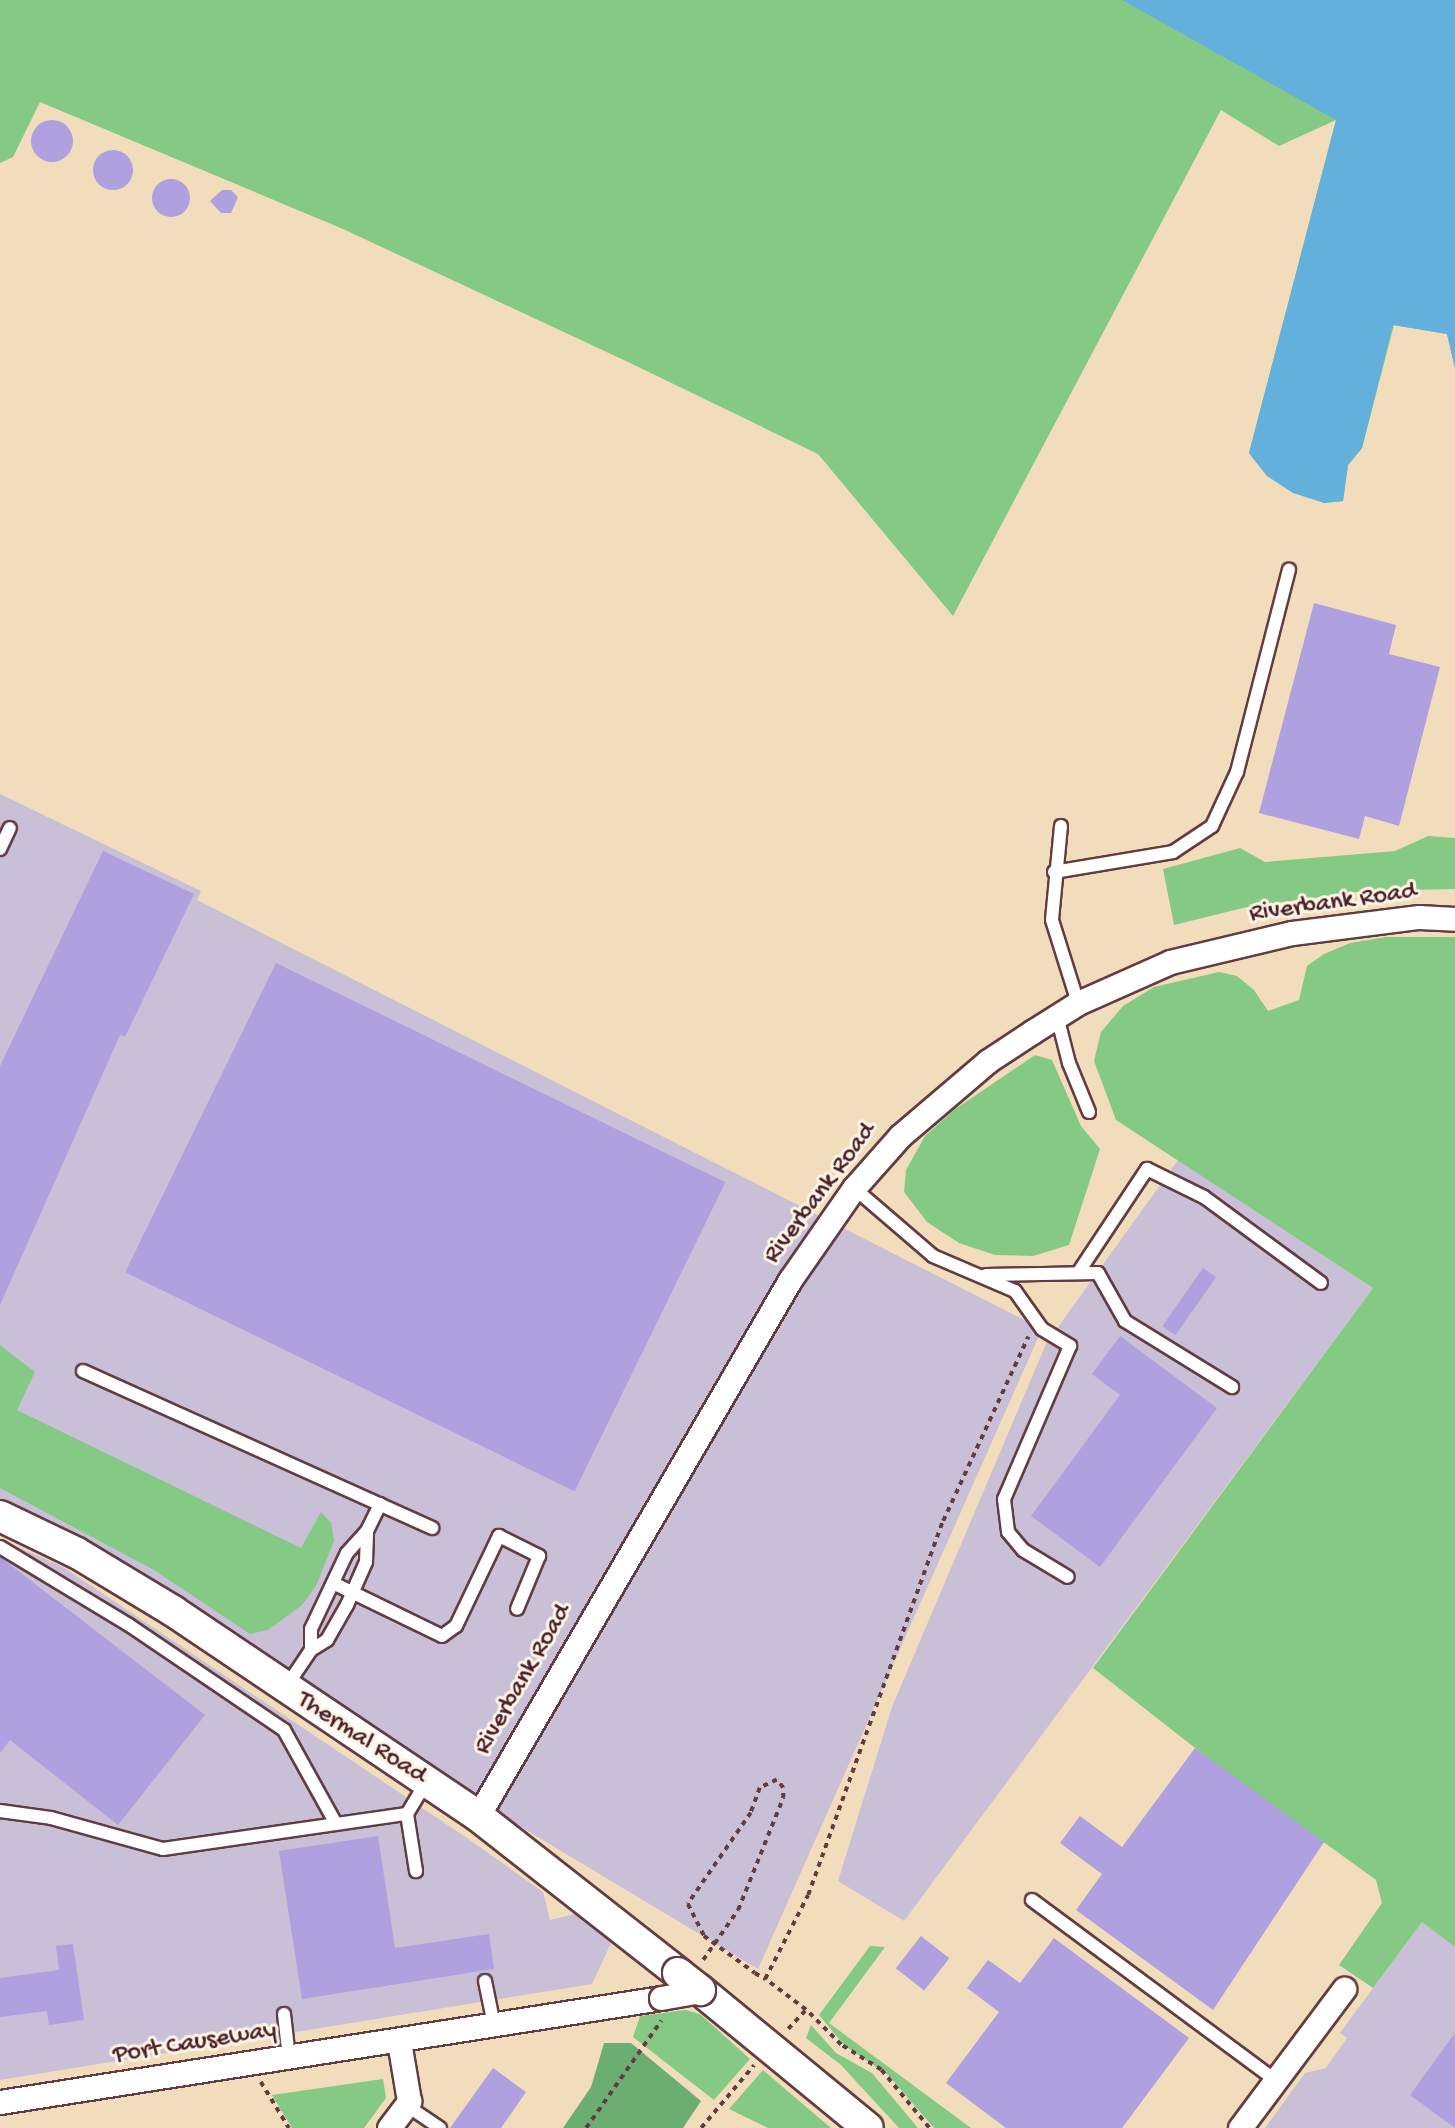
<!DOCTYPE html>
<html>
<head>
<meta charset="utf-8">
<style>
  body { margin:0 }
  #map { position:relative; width:1455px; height:2128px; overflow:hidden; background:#f1ddbc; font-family:"Gochi Hand",sans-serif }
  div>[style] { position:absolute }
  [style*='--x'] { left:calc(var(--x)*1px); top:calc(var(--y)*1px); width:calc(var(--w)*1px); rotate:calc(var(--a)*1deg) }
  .industrial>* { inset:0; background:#c9bfd7 }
  .green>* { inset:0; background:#84ca85 }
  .forest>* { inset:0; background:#6bae72 }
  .water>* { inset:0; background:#63b0dc }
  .building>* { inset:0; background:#afa0df; transform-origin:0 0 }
  .round { border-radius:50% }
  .path>* { height:3.5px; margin-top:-1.75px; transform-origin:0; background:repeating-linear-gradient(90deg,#633c41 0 5px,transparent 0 10px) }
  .roads { filter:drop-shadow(2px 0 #633c41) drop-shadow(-2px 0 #633c41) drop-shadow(0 2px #633c41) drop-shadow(0 -2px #633c41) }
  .service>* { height:12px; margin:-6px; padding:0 6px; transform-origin:6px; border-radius:6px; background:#fff }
  .minor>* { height:23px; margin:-11.5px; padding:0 11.5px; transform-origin:11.5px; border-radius:11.5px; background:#fff }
  .tertiary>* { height:30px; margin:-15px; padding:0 15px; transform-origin:15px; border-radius:15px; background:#fff }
  .path-bridge>* { height:3.5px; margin-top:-1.75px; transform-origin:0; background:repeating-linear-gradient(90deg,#633c41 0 5px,transparent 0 10px) }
  .bridges { filter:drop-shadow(2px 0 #633c41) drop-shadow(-2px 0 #633c41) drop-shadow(0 2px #633c41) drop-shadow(0 -2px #633c41) }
  .minor-bridge>* { height:23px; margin:-11.5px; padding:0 11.5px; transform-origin:11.5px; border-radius:11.5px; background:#fff }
  .tertiary-bridge>* { height:30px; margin:-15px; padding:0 15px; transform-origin:15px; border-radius:15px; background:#fff }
  span { translate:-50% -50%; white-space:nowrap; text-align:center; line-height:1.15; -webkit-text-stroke:6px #fcf5e5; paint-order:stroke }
  .street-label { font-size:26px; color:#4a1f2b }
</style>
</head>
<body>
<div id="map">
  <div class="industrial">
    <i style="clip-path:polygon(0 794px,201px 891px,197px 900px,1042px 1329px,758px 1969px,0 1515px)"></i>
    <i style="clip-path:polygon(1178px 1160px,1373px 1288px,904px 1921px,838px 1881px,892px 1707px,1046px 1344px)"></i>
    <i style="clip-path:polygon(0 1539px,63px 1567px,467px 1838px,543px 1892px,550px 1920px,575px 1914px,612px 1941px,592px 1984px,0 2080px)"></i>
    <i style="clip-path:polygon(1422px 1922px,1455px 1947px,1455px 2128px,1265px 2128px,1305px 2073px,1326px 2068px,1347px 2038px,1340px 2033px)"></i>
  </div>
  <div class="green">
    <i style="clip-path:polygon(0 0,1368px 0,1436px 49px,1455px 368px,1447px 334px,1394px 325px,1362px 448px,1348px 465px,1343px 501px,1324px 503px,1267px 476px,1249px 453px,1336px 120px,1279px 146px,1221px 110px,953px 616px,818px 454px,628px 362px,343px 229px,40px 102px,13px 157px,0 163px)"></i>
    <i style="clip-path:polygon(1428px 836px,1455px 838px,1455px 889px,1364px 891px,1247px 907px,1174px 925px,1163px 869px,1240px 848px,1265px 862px,1395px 851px)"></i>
    <i style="clip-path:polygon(1386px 937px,1455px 937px,1455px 1947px,1422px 1922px,1373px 1988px,1339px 1965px,1382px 1903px,1376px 1880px,1213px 1762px,1093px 1668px,1373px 1288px,1116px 1120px,1094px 1061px,1101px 1032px,1123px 1006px,1154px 987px,1219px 972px,1237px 976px,1254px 990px,1268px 1011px,1299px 1000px,1307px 966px,1324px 954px,1350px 943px)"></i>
    <i style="clip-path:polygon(1035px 1055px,1052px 1060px,1081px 1126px,1100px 1149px,1069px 1245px,1033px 1256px,995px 1255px,959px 1243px,927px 1222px,904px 1192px,906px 1170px,925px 1136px,954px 1110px)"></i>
    <i style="clip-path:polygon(0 1345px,35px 1372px,17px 1410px,301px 1548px,321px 1512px,331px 1523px,334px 1541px,316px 1586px,302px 1605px,268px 1630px,250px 1634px,154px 1570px,0 1488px)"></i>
    <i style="clip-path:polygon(870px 1946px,885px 1947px,829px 2023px,971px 2128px,934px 2128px,888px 2075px,845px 2046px,819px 2015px)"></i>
    <i style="clip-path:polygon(686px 2010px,700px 2014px,750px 2059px,714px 2100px,633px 2037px,640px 2016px)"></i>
    <i style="clip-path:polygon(811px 2025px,836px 2053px,872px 2073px,918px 2128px,899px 2128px,841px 2065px,806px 2038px)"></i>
    <i style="clip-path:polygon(763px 2070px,798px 2100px,831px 2128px,768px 2128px,729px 2109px)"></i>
    <i style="clip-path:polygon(383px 2079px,386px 2098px,364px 2128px,292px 2128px,272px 2095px)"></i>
  </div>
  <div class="forest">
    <i style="clip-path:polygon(604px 2043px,631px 2043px,701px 2101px,683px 2128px,563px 2128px,591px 2087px)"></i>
  </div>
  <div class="water">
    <i style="clip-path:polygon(1122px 0,1455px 0,1455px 368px,1447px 334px,1393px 325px,1362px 448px,1348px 465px,1343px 501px,1324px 503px,1293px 493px,1267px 476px,1249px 453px,1336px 120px)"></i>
  </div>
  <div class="building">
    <i class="round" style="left:31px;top:120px;width:42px;height:42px"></i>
    <i class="round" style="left:93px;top:150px;width:40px;height:40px"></i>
    <i class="round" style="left:152px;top:179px;width:38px;height:38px"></i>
    <i style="clip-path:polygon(222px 190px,231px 190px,238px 197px,231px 213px,221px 213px,210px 201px)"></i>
    <i style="clip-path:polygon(1314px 603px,1396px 625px,1389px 654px,1440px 667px,1399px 826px,1365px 816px,1359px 839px,1259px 813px)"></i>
    <i style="clip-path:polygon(103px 851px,194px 894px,125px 1037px,120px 1035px,0 1305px,0 1066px)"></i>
    <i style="left:276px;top:963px;width:500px;height:344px;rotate:26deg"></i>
    <i style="left:1203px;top:1268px;width:16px;height:71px;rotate:35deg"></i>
    <i style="clip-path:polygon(1120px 1336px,1217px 1408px,1100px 1567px,1031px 1516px,1120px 1395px,1092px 1374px)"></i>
    <i style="clip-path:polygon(0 1557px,205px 1715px,118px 1825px,10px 1740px,0 1753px)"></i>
    <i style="clip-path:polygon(1195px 1748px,1324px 1842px,1213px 2010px,1076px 1910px,1102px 1874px,1060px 1843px,1080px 1816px,1122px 1847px)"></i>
    <i style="clip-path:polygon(378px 1836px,395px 1948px,489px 1934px,494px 1969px,302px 1999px,279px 1851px)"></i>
    <i style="left:921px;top:1936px;width:36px;height:41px;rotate:38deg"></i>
    <i style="clip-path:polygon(1054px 1938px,1189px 2038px,1122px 2128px,1006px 2128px,946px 2083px,999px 2012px,967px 1988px,988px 1960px,1020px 1983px)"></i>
    <i style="clip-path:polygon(73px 1944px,84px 2020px,49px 2025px,47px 2011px,0 2017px,0 1978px,59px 1970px,56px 1946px)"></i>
    <i style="clip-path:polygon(1455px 2033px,1455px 2128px,1410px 2095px)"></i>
    <i style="clip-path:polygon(493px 2068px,526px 2092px,501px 2128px,450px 2128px)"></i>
  </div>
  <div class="path">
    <i style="--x:703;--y:1960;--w:61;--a:-55"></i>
    <i style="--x:738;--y:1910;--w:121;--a:-68.1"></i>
    <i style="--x:783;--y:1798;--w:10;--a:-90"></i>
    <i style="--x:783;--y:1788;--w:10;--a:-127"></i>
    <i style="--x:777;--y:1780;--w:19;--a:155"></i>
    <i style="--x:760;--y:1788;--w:27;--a:110"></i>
    <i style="--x:751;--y:1813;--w:111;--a:124.7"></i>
    <i style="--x:688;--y:1904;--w:36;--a:63"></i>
    <i style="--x:755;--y:1973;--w:12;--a:31"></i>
    <i style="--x:788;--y:2029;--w:26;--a:-47"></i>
    <i style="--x:261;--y:2082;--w:54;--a:58.7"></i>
    <i style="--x:586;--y:2128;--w:131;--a:-55"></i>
    <i style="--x:701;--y:2128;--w:82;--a:-49.9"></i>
    <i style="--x:929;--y:2128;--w:75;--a:-129.6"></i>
    <i style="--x:881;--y:2070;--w:47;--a:-148"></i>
    <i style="--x:841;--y:2045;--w:49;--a:-135"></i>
    <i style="--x:806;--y:2010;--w:51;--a:-142.9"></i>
    <i style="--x:765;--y:1979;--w:94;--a:-62.9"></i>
    <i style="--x:808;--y:1895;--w:398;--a:-70.2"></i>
    <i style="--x:943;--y:1521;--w:203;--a:-65.2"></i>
  </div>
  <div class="roads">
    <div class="service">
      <i style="--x:1061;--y:826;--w:94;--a:95.5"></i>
      <i style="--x:1052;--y:920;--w:87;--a:72.6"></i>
      <i style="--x:0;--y:849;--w:23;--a:-65"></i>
      <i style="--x:1054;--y:872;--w:121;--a:-9.5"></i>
      <i style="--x:1173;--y:852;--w:47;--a:-33.7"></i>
      <i style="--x:1212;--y:826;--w:60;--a:-65.2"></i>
      <i style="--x:1237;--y:772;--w:209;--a:-75.6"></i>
      <i style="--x:1057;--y:1016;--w:49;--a:75.7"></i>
      <i style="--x:1069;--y:1063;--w:53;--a:67.8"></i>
      <i style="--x:854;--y:1188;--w:104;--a:40.7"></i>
      <i style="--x:933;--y:1256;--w:89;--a:23.1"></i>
      <i style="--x:1015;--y:1291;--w:47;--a:54.6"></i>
      <i style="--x:1042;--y:1329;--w:33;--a:31"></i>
      <i style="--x:1070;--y:1346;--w:167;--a:113.3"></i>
      <i style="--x:1004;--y:1499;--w:33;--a:83"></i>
      <i style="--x:1008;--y:1532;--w:23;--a:50"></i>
      <i style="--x:1023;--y:1550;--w:52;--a:31"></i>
      <i style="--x:1078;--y:1273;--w:125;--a:-56.4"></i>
      <i style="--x:1147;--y:1169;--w:64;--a:26.2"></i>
      <i style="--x:1204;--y:1197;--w:145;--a:36.3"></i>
      <i style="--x:986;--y:1275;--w:112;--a:-1"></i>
      <i style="--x:1098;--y:1273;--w:55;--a:60.6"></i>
      <i style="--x:1125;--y:1321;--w:126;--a:31.7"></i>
      <i style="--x:83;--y:1371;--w:383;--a:24.2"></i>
      <i style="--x:0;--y:1547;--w:151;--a:31.2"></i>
      <i style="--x:129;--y:1625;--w:187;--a:34.1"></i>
      <i style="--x:284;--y:1730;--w:107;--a:61"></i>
      <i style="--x:333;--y:1583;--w:121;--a:25.9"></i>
      <i style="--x:442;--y:1636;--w:17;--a:-36"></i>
      <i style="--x:456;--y:1626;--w:100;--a:-64.5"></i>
      <i style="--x:499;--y:1536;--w:45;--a:26.6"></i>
      <i style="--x:539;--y:1556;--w:57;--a:112.5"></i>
      <i style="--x:311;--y:1650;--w:21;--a:-90"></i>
      <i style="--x:311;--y:1629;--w:84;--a:-64.7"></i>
      <i style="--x:347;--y:1553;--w:30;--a:-48"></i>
      <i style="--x:367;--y:1531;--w:30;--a:-64"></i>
      <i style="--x:286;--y:1687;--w:45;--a:-56"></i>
      <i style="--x:311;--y:1650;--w:19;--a:-32"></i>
      <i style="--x:327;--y:1640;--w:40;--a:-60.3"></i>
      <i style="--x:347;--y:1605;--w:47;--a:-66.2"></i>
      <i style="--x:366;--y:1562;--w:31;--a:-88"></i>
      <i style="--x:0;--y:1811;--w:51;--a:7.8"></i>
      <i style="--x:51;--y:1818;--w:116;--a:15.5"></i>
      <i style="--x:163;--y:1849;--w:246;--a:-8.2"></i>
      <i style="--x:407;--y:1814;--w:37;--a:-59"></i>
      <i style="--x:407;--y:1814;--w:58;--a:81"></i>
      <i style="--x:1032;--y:1900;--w:302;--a:36.5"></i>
      <i style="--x:485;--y:1981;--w:45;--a:78.4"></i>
      <i style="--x:284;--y:2014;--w:44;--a:83.5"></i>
      <i style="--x:406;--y:2105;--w:41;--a:34.1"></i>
    </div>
    <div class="minor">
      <i style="--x:478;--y:1816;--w:620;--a:-59.8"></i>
      <i style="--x:790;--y:1280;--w:112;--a:-55.2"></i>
      <i style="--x:854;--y:1188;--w:69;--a:-48.5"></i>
      <i style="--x:900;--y:1136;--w:116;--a:-40.4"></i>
      <i style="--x:988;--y:1061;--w:53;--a:-33.4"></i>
      <i style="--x:1032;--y:1032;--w:54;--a:-32.2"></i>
      <i style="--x:1078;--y:1003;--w:101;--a:-24"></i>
      <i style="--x:1170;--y:962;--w:125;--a:-13.4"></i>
      <i style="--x:1292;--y:933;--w:128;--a:-7.2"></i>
      <i style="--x:1419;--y:917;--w:36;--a:3"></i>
      <i style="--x:0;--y:2102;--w:669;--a:-8.94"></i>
      <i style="--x:389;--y:2128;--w:34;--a:-53"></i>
      <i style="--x:409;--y:2101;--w:61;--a:-99.5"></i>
      <i style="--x:1240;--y:2128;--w:174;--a:-53.2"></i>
    </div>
    <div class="tertiary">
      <i style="--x:0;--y:1516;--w:85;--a:25.7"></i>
      <i style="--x:77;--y:1553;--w:112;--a:31.1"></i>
      <i style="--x:173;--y:1611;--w:367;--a:33.9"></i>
      <i style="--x:478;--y:1816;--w:254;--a:38.1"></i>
      <i style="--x:700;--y:1990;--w:217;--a:39.4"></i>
    </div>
  </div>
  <div class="path-bridge">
    <i style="--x:704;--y:1936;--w:63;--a:36"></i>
  </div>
  <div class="bridges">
    <div class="minor-bridge">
      <i style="--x:661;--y:1998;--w:36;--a:-10"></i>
    </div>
    <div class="tertiary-bridge">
      <i style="--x:678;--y:1973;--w:28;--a:38"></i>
    </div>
  </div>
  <div class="street-label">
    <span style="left:1333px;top:904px;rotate:-8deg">Riverbank Road</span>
    <span style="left:821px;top:1194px;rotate:-53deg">Riverbank Road</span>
    <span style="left:524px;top:1680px;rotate:-60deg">Riverbank Road</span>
    <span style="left:361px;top:1739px;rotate:33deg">Thermal Road</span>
    <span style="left:195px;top:2044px;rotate:-9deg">Port Causeway</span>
  </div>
</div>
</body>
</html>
